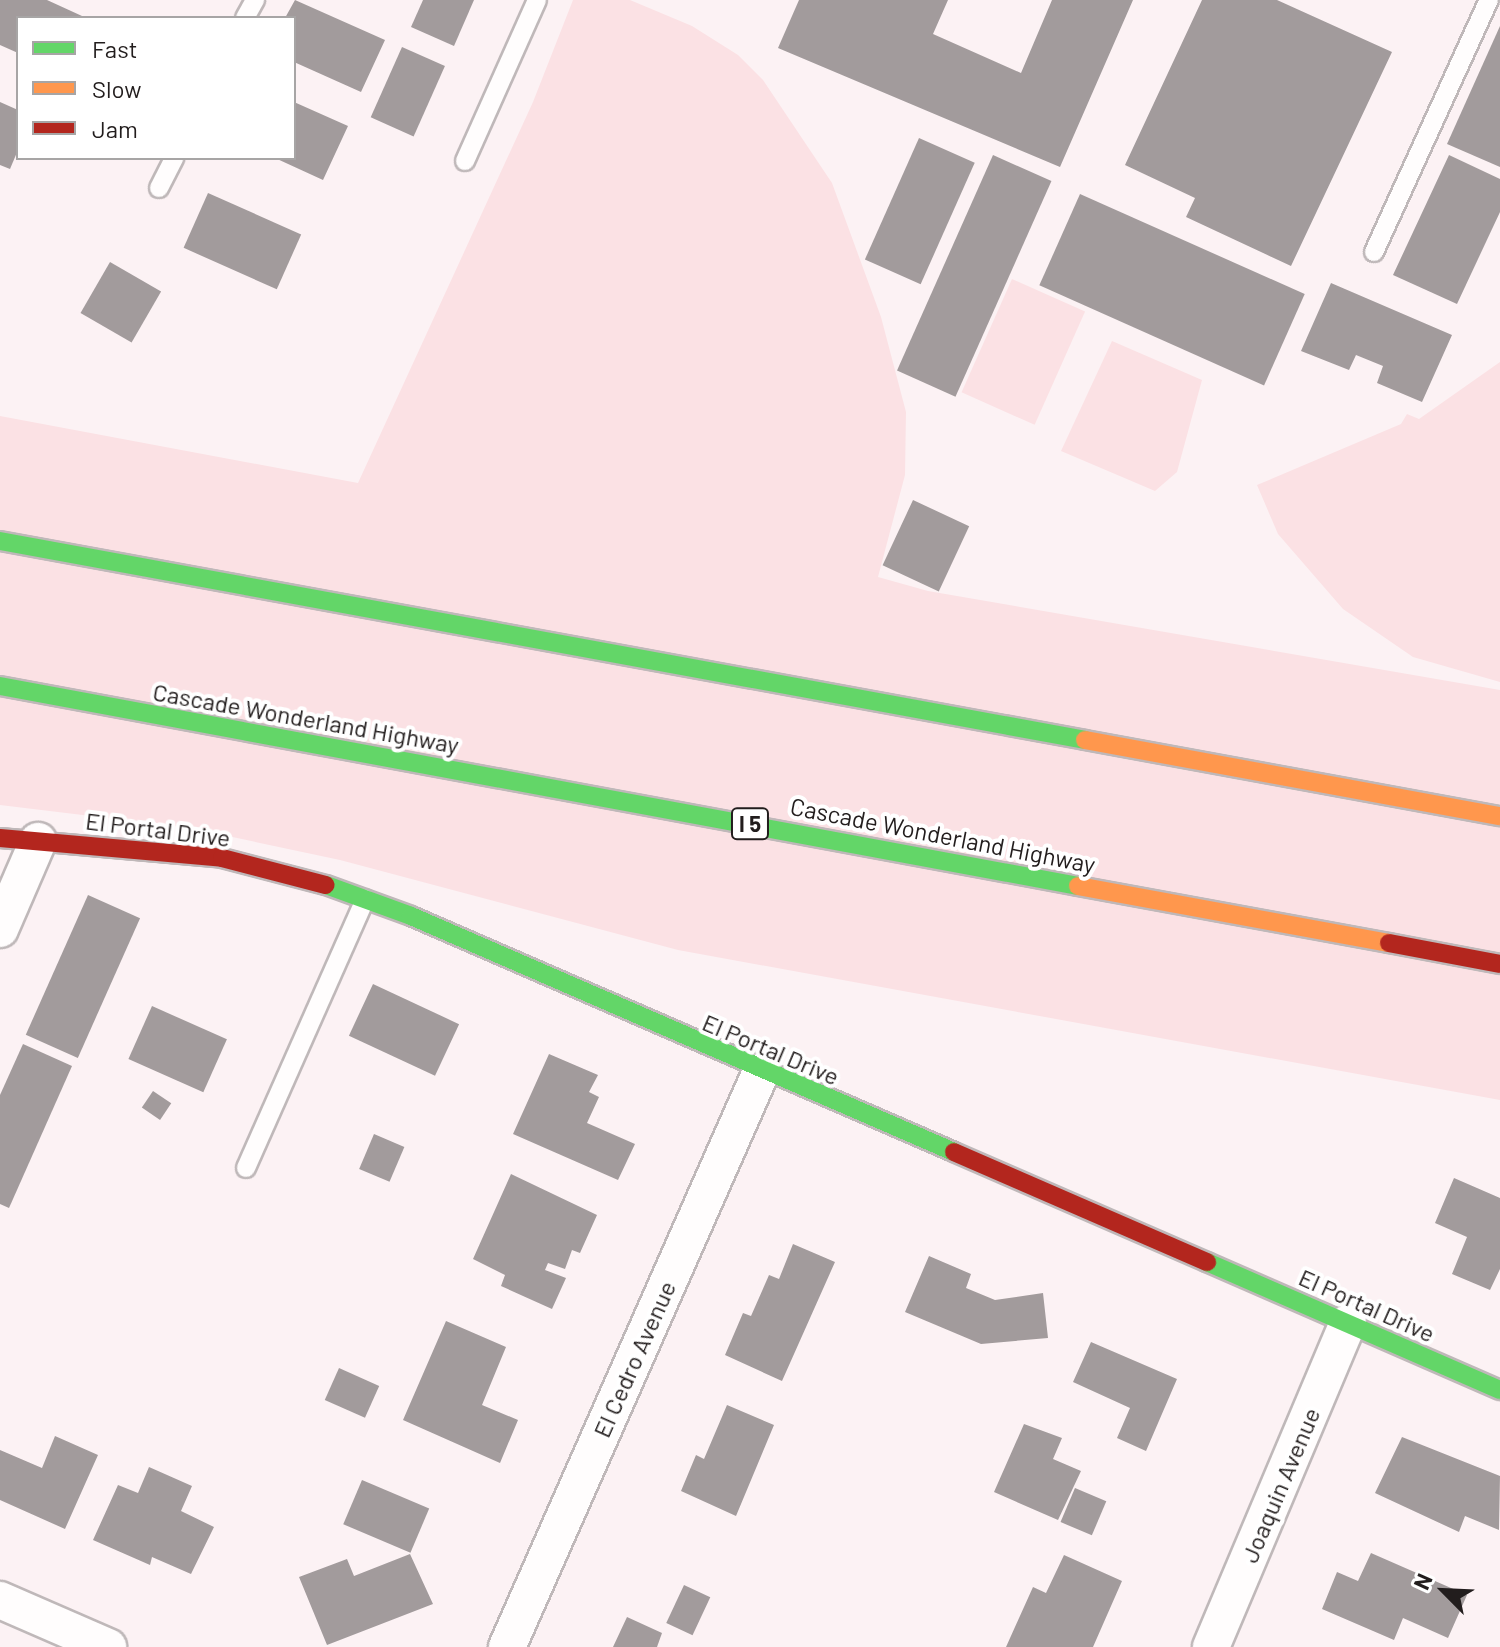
<!DOCTYPE html>
<html>
<head>
<meta charset="utf-8">
<style>
  body { margin:0 }
  #map { position:relative; width:1500px; height:1647px; overflow:hidden; background:#fcf2f4; font-family:Barlow,sans-serif }
  div>[style] { position:absolute }
  [style*='--x'] { left:calc(var(--x)*1px); top:calc(var(--y)*1px); width:calc(var(--w)*1px); rotate:calc(var(--a)*1deg) }
  .green>* { inset:0; background:#fbe1e4; transform-origin:0 0 }
  .building>* { inset:0; background:#a29b9c; transform-origin:0 0 }
  .roads { filter:drop-shadow(2px 0 #bfb8b9) drop-shadow(-2px 0 #bfb8b9) drop-shadow(0 2px #bfb8b9) drop-shadow(0 -2px #bfb8b9) }
  .lane>* { height:18px; margin:-9px; padding:0 9px; transform-origin:9px; border-radius:9px; background:#fffdfd }
  .street>* { height:36px; margin:-18px; padding:0 18px; transform-origin:18px; border-radius:18px; background:#fffdfd }
  .fast>* { height:18px; margin:-9px; padding:0 9px; transform-origin:9px; border-radius:9px; background:#63d668 }
  .slow>* { height:18px; margin:-9px; padding:0 9px; transform-origin:9px; border-radius:9px; background:#ff974d }
  .jam>* { height:18px; margin:-9px; padding:0 9px; transform-origin:9px; border-radius:9px; background:#b3261e }
  span { translate:-50% -50%; white-space:nowrap; text-align:center; line-height:1.15; -webkit-text-stroke:8px #fff; paint-order:stroke }
  .shield-label span { padding:2px 6px; background:#fff; border:2px solid; border-radius:6px; -webkit-text-stroke-width:0 }
  .shield-label { font-size:22px; color:#221d1d; font-weight:700 }
  .street-label { font-size:24px; color:#221d1d }
  .legend { position:absolute; left:16px; top:16px; width:280px; height:144px; box-sizing:border-box; background:#fff; border:2px solid #a7a5a5; margin:0; padding:10px 14px; list-style:none; font-size:24px; color:#221d1d }
  .legend li { display:flex; align-items:center; gap:16px; height:40px }
  .legend b { width:40px; border:2px solid #a7a5a5 }
  .north { position:absolute; left:1404px; top:1551px; width:80px; height:80px; -webkit-text-stroke:6px #fff; paint-order:stroke; rotate:294deg; font-size:22px; font-weight:700; line-height:32px; text-align:center; color:#221d1d }
  .north::after { content:''; display:block; margin:auto; width:28px; height:36px; background:#221d1d; clip-path:polygon(50% 0,100% 100%,50% 72%,0 100%) }
</style>
</head>
<body>
<div id="map">
  <div class="green">
    <i style="clip-path:polygon(573px 0,630px 0,692px 26px,738px 55px,763px 80px,832px 183px,881px 317px,906px 412px,905px 475px,878px 577px,928px 591px,1500px 690px,1500px 1100px,678px 950px,340px 860px,190px 828px,0 805px,0 416px,358px 483px,533px 102px)"></i>
    <i style="left:1012px;top:279px;width:80px;height:124px;rotate:24deg"></i>
    <i style="clip-path:polygon(1112px 341px,1202px 380px,1177px 472px,1155px 491px,1061px 451px)"></i>
    <i style="clip-path:polygon(1500px 362px,1500px 682px,1413px 657px,1343px 609px,1278px 534px,1257px 485px,1401px 424px,1407px 414px,1419px 419px)"></i>
  </div>
  <div class="building">
    <i style="clip-path:polygon(0 0,47px 0,82px 16px,18px 18px,18px 53px,0 45px)"></i>
    <i style="clip-path:polygon(295px 0,385px 40px,361px 92px,294px 62px,294px 18px,285px 18px)"></i>
    <i style="clip-path:polygon(423px 0,474px 0,454px 46px,411px 27px)"></i>
    <i style="clip-path:polygon(799px 0,948px 0,933px 34px,1021px 73px,1052px 0,1133px 0,1060px 167px,778px 48px)"></i>
    <i style="clip-path:polygon(1202px 0,1277px 0,1392px 52px,1291px 266px,1186px 217px,1195px 198px,1125px 165px)"></i>
    <i style="clip-path:polygon(1500px 26px,1500px 167px,1447px 144px)"></i>
    <i style="left:402px;top:47px;width:47px;height:77px;rotate:24deg"></i>
    <i style="clip-path:polygon(0 102px,18px 110px,18px 150px,10px 169px,0 165px)"></i>
    <i style="clip-path:polygon(294px 102px,348px 126px,323px 180px,275px 158px,294px 158px)"></i>
    <i style="left:919px;top:138px;width:61px;height:133px;rotate:24deg"></i>
    <i style="left:993px;top:155px;width:64px;height:236px;rotate:24deg"></i>
    <i style="clip-path:polygon(1449px 155px,1500px 179px,1500px 212px,1457px 304px,1393px 275px)"></i>
    <i style="left:208px;top:193px;width:102px;height:60px;rotate:24deg"></i>
    <i style="left:1080px;top:194px;width:246px;height:100px;rotate:24deg"></i>
    <i style="left:110px;top:262px;width:59px;height:59px;rotate:30deg"></i>
    <i style="clip-path:polygon(1331px 283px,1452px 335px,1422px 402px,1377px 383px,1383px 366px,1356px 355px,1349px 370px,1301px 351px)"></i>
    <i style="left:913px;top:500px;width:62px;height:72px;rotate:25deg"></i>
    <i style="left:88px;top:895px;width:57px;height:153px;rotate:24deg"></i>
    <i style="left:373px;top:984px;width:95px;height:57px;rotate:25deg"></i>
    <i style="left:152px;top:1006px;width:82px;height:58px;rotate:24deg"></i>
    <i style="clip-path:polygon(23px 1044px,72px 1066px,9px 1208px,0 1204px,0 1095px)"></i>
    <i style="clip-path:polygon(549px 1054px,598px 1075px,589px 1092px,599px 1097px,587px 1123px,635px 1144px,618px 1180px,513px 1134px)"></i>
    <i style="left:153px;top:1091px;width:22px;height:20px;rotate:34deg"></i>
    <i style="left:374px;top:1134px;width:33px;height:38px;rotate:23deg"></i>
    <i style="clip-path:polygon(511px 1174px,597px 1215px,580px 1253px,572px 1250px,565px 1269px,548px 1263px,545px 1270px,566px 1278px,552px 1309px,501px 1286px,505px 1275px,473px 1259px)"></i>
    <i style="clip-path:polygon(1454px 1178px,1500px 1198px,1500px 1269px,1490px 1290px,1452px 1274px,1467px 1237px,1435px 1223px)"></i>
    <i style="clip-path:polygon(793px 1244px,835px 1262px,782px 1381px,725px 1355px,743px 1313px,751px 1316px,769px 1275px,779px 1279px)"></i>
    <i style="clip-path:polygon(929px 1256px,971px 1274px,966px 1288px,995px 1300px,1043px 1293px,1048px 1338px,981px 1344px,905px 1312px)"></i>
    <i style="clip-path:polygon(446px 1321px,506px 1347px,482px 1405px,518px 1420px,500px 1463px,403px 1420px)"></i>
    <i style="clip-path:polygon(1091px 1342px,1177px 1379px,1146px 1451px,1117px 1438px,1130px 1408px,1073px 1382px)"></i>
    <i style="left:339px;top:1368px;width:44px;height:35px;rotate:24deg"></i>
    <i style="clip-path:polygon(727px 1405px,774px 1425px,736px 1516px,681px 1491px,696px 1455px,704px 1459px)"></i>
    <i style="clip-path:polygon(1024px 1424px,1062px 1438px,1053px 1459px,1081px 1471px,1058px 1520px,994px 1492px)"></i>
    <i style="clip-path:polygon(55px 1436px,98px 1455px,65px 1529px,0 1500px,0 1450px,42px 1468px)"></i>
    <i style="clip-path:polygon(1402px 1437px,1500px 1476px,1499px 1530px,1465px 1516px,1459px 1532px,1375px 1493px)"></i>
    <i style="clip-path:polygon(149px 1467px,192px 1486px,181px 1511px,214px 1527px,191px 1574px,152px 1557px,150px 1565px,93px 1540px,118px 1485px,138px 1493px)"></i>
    <i style="left:362px;top:1480px;width:73px;height:48px;rotate:23deg"></i>
    <i style="left:1075px;top:1488px;width:34px;height:37px;rotate:23deg"></i>
    <i style="clip-path:polygon(1371px 1553px,1467px 1595px,1448px 1638px,1403px 1618px,1394px 1640px,1322px 1609px,1337px 1572px,1358px 1581px)"></i>
    <i style="clip-path:polygon(410px 1554px,433px 1604px,327px 1645px,299px 1577px,347px 1559px,354px 1576px)"></i>
    <i style="clip-path:polygon(1064px 1555px,1122px 1581px,1093px 1647px,1006px 1647px,1033px 1587px,1046px 1593px)"></i>
    <i style="left:684px;top:1585px;width:29px;height:42px;rotate:25deg"></i>
    <i style="clip-path:polygon(627px 1617px,662px 1633px,657px 1647px,613px 1647px)"></i>
  </div>
  <div class="roads">
    <div class="lane">
      <i style="--x:245;--y:18;--w:21;--a:-61"></i>
      <i style="--x:465;--y:161;--w:176;--a:-65.9"></i>
      <i style="--x:159;--y:188;--w:34;--a:-63"></i>
      <i style="--x:1374;--y:252;--w:277;--a:-65.5"></i>
      <i style="--x:246;--y:1168;--w:294;--a:-66.1"></i>
    </div>
    <div class="street">
      <i style="--x:0;--y:929;--w:96;--a:-66.6"></i>
      <i style="--x:0;--y:1600;--w:118;--a:23.5"></i>
      <i style="--x:507;--y:1647;--w:629;--a:-66.17"></i>
      <i style="--x:1211;--y:1647;--w:352;--a:-67.1"></i>
    </div>
    <div class="fast">
      <i style="--x:0;--y:541;--w:1103;--a:10.39"></i>
      <i style="--x:0;--y:686;--w:1096;--a:10.51"></i>
      <i style="--x:326;--y:885;--w:90;--a:20"></i>
      <i style="--x:411;--y:916;--w:592;--a:23.49"></i>
      <i style="--x:1207;--y:1262;--w:320;--a:23.6"></i>
    </div>
    <div class="slow">
      <i style="--x:1085;--y:740;--w:422;--a:10.4"></i>
      <i style="--x:1078;--y:886;--w:316;--a:10.4"></i>
    </div>
    <div class="jam">
      <i style="--x:0;--y:838;--w:223;--a:5.1"></i>
      <i style="--x:222;--y:858;--w:107;--a:14.6"></i>
      <i style="--x:1389;--y:943;--w:113;--a:10.7"></i>
      <i style="--x:954;--y:1152;--w:276;--a:23.5"></i>
    </div>
  </div>
  <div class="shield-label">
    <span style="left:750px;top:824px">I 5</span>
  </div>
  <div class="street-label">
    <span style="left:306px;top:718px;rotate:10deg">Cascade Wonderland Highway</span>
    <span style="left:158px;top:829px;rotate:7deg">El Portal Drive</span>
    <span style="left:943px;top:835px;rotate:11deg">Cascade Wonderland Highway</span>
    <span style="left:771px;top:1049px;rotate:23deg">El Portal Drive</span>
    <span style="left:1367px;top:1305px;rotate:24deg">El Portal Drive</span>
    <span style="left:634px;top:1359px;rotate:-66deg">El Cedro Avenue</span>
    <span style="left:1280px;top:1485px;rotate:-67deg">Joaquin Avenue</span>
  </div>
  <ul class="legend">
  <li><b style="height:10px;background:#63d668"></b>Fast</li>
  <li><b style="height:10px;background:#ff974d"></b>Slow</li>
  <li><b style="height:10px;background:#b3261e"></b>Jam</li>
  </ul>
  <div class="north">N</div>
</div>
</body>
</html>
